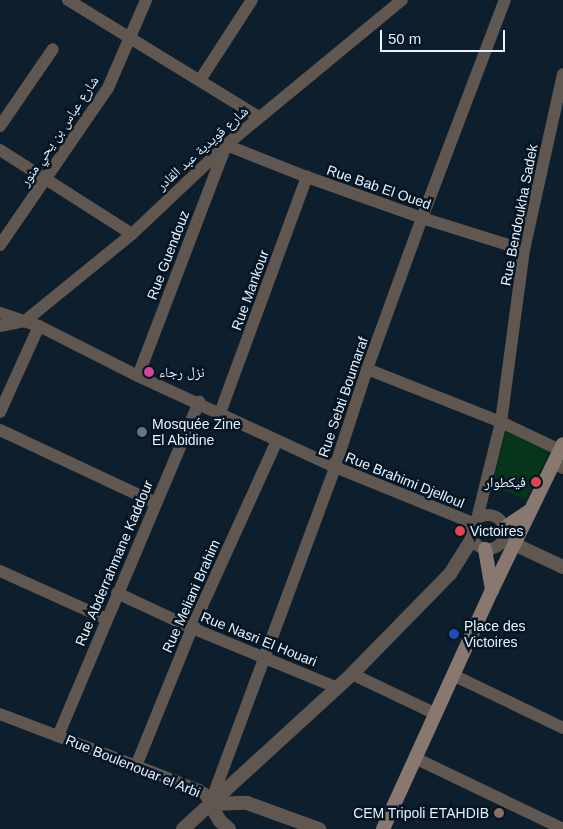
<!DOCTYPE html>
<html>
<head>
<meta charset="utf-8">
<style>
  body { margin:0 }
  #map { position:relative; width:563px; height:829px; overflow:hidden; background:#0d1e2d; font-family:Arial,"Noto Naskh Arabic",sans-serif }
  div>[style] { position:absolute }
  [style*='--x'] { left:calc(var(--x)*1px); top:calc(var(--y)*1px); width:calc(var(--w)*1px); rotate:calc(var(--a)*1deg) }
  .green>* { inset:0; background:#05361c }
  .minor>* { height:12px; margin:-6px; padding:0 6px; transform-origin:6px; border-radius:6px; background:#615751 }
  .minor>.ring { margin:-6px; padding:0; box-sizing:content-box; background:none; border:12px solid #615751; border-radius:50% }
  .tertiary>* { height:14px; margin:-7px; padding:0 7px; transform-origin:7px; border-radius:7px; background:#615751 }
  .secondary>* { height:14px; margin:-7px; padding:0 7px; transform-origin:7px; border-radius:7px; background:#88786f }
  .dots>* { width:14px; height:14px; translate:-50% -50%; box-sizing:border-box; border:2px solid #041523; border-radius:50% }
  span { translate:-50% -50%; white-space:nowrap; text-align:center; line-height:1.15; -webkit-text-stroke:5px #041523; paint-order:stroke }
  .street-label { font-size:14px; color:#e7f2fc }
  .poi-label { font-size:14px; color:#e7f2fc }
  .left { translate:0 -50%; text-align:left }
  .right { translate:-100% -50%; text-align:right }
  .scale { position:absolute; left:380px; top:30px; width:125px; height:22px; box-sizing:border-box; border:2px solid #e7f2fc; border-top:0; padding-left:6px; font-size:15px; line-height:18px; white-space:nowrap; color:#e7f2fc; -webkit-text-stroke:4px #041523; paint-order:stroke }
</style>
</head>
<body>
<div id="map">
  <div class="green">
    <i style="clip-path:polygon(506px 432px,550px 451px,526px 500px,492px 485px)"></i>
  </div>
  <div class="minor">
    <i style="--x:68;--y:0;--w:224;--a:31.5"></i>
    <i style="--x:200;--y:80;--w:95;--a:-57"></i>
    <i style="--x:0;--y:126;--w:93;--a:-55.5"></i>
    <i style="--x:0;--y:150;--w:156;--a:32.5"></i>
    <i style="--x:0;--y:245;--w:191;--a:-55.5"></i>
    <i style="--x:108;--y:88;--w:96;--a:-66.6"></i>
    <i style="--x:0;--y:313;--w:41;--a:18.4"></i>
    <i style="--x:39;--y:326;--w:111;--a:26.8"></i>
    <i style="--x:138;--y:376;--w:217;--a:24.8"></i>
    <i style="--x:335;--y:467;--w:149;--a:22.1"></i>
    <i style="--x:0;--y:326;--w:25;--a:-11"></i>
    <i style="--x:25;--y:321;--w:138;--a:-39.1"></i>
    <i style="--x:132;--y:234;--w:129;--a:-43.4"></i>
    <i style="--x:226;--y:145;--w:228;--a:-39.5"></i>
    <i style="--x:367;--y:369;--w:144;--a:21.6"></i>
    <i style="--x:501;--y:422;--w:65;--a:25.4"></i>
    <i style="--x:138;--y:376;--w:247;--a:-69.1"></i>
    <i style="--x:226;--y:145;--w:87;--a:21.6"></i>
    <i style="--x:307;--y:177;--w:122;--a:19.6"></i>
    <i style="--x:422;--y:218;--w:107;--a:17.4"></i>
    <i style="--x:0;--y:412;--w:94;--a:-65.6"></i>
    <i style="--x:220;--y:413;--w:252;--a:-69.8"></i>
    <i style="--x:0;--y:430;--w:172;--a:25.1"></i>
    <i style="--x:553;--y:463;--w:11;--a:27"></i>
    <i class="ring" style="left:471px;top:515px;width:22px;height:22px"></i>
    <i style="--x:477;--y:519;--w:100;--a:-76.1"></i>
    <i style="--x:501;--y:422;--w:174;--a:-82.4"></i>
    <i style="--x:524;--y:250;--w:180;--a:-77.5"></i>
    <i style="--x:0;--y:571;--w:117;--a:24.2"></i>
    <i style="--x:117;--y:593;--w:83;--a:25"></i>
    <i style="--x:192;--y:628;--w:155;--a:22.4"></i>
    <i style="--x:352;--y:674;--w:93;--a:25.5"></i>
    <i style="--x:453;--y:675;--w:122;--a:25.7"></i>
    <i style="--x:0;--y:714;--w:213;--a:20.9"></i>
    <i style="--x:199;--y:790;--w:7;--a:34"></i>
    <i style="--x:205;--y:794;--w:11;--a:63"></i>
    <i style="--x:58;--y:736;--w:363;--a:-67.1"></i>
    <i style="--x:415;--y:758;--w:164;--a:25.6"></i>
    <i style="--x:136;--y:766;--w:149;--a:-67.9"></i>
    <i style="--x:192;--y:628;--w:205;--a:-65.6"></i>
    <i style="--x:210;--y:804;--w:359;--a:-69.6"></i>
    <i style="--x:335;--y:467;--w:103;--a:-71.9"></i>
    <i style="--x:367;--y:369;--w:161;--a:-70"></i>
    <i style="--x:422;--y:218;--w:233;--a:-69.2"></i>
  </div>
  <div class="tertiary">
    <i style="--x:514;--y:544;--w:54;--a:25.1"></i>
    <i style="--x:210;--y:804;--w:37;--a:-2"></i>
    <i style="--x:247;--y:803;--w:77;--a:19.9"></i>
    <i style="--x:210;--y:804;--w:20;--a:60"></i>
    <i style="--x:220;--y:821;--w:12;--a:42"></i>
    <i style="--x:183;--y:829;--w:229;--a:-42.5"></i>
    <i style="--x:352;--y:674;--w:140;--a:-45.6"></i>
    <i style="--x:450;--y:574;--w:41;--a:-57.8"></i>
  </div>
  <div class="secondary">
    <i style="--x:504;--y:528;--w:30;--a:-34"></i>
    <i style="--x:485;--y:549;--w:42;--a:80.3"></i>
    <i style="--x:383;--y:829;--w:263;--a:-65.5"></i>
    <i style="--x:492;--y:590;--w:162;--a:-64.1"></i>
  </div>
  <div class="dots">
    <i style="left:149px;top:372px;background:#d1479c"></i>
    <i style="left:142px;top:432px;background:#6b7280"></i>
    <i style="left:536px;top:482px;background:#e0444e"></i>
    <i style="left:460px;top:531px;background:#e0444e"></i>
    <i style="left:454px;top:634px;background:#1a4fb4"></i>
    <i style="left:499px;top:813px;background:#8d6e63"></i>
  </div>
  <div class="street-label">
    <span style="left:59px;top:131px;rotate:-56deg">شارع عباس بن يحي منور</span>
    <span style="left:202px;top:148px;rotate:-42deg">شارع قويدية عبد القادر</span>
    <span style="left:379px;top:187px;rotate:19deg">Rue Bab El Oued</span>
    <span style="left:519px;top:215px;rotate:-79deg">Rue Bendoukha Sadek</span>
    <span style="left:168px;top:255px;rotate:-69deg">Rue Guendouz</span>
    <span style="left:250px;top:290px;rotate:-70deg">Rue Mankour</span>
    <span style="left:343px;top:397px;rotate:-71deg">Rue Sebti Boumaraf</span>
    <span style="left:405px;top:480px;rotate:22deg">Rue Brahimi Djelloul</span>
    <span style="left:114px;top:563px;rotate:-67deg">Rue Abderrahmane Kaddour</span>
    <span style="left:191px;top:596px;rotate:-66deg">Rue Meliani Brahim</span>
    <span style="left:259px;top:639px;rotate:22deg">Rue Nasri El Houari</span>
    <span style="left:133px;top:766px;rotate:22deg">Rue Boulenouar el Arbi</span>
  </div>
  <div class="poi-label">
    <span class="left" style="left:159px;top:372px">نزل رجاء</span>
    <span class="left" style="left:152px;top:432px">Mosquée Zine<br>El Abidine</span>
    <span class="right" style="left:526px;top:482px">فيكطوار</span>
    <span class="left" style="left:470px;top:531px">Victoires</span>
    <span class="left" style="left:464px;top:634px">Place des<br>Victoires</span>
    <span class="right" style="left:489px;top:813px">CEM Tripoli ETAHDIB</span>
  </div>
  <div class="scale">50 m</div>
</div>
</body>
</html>
